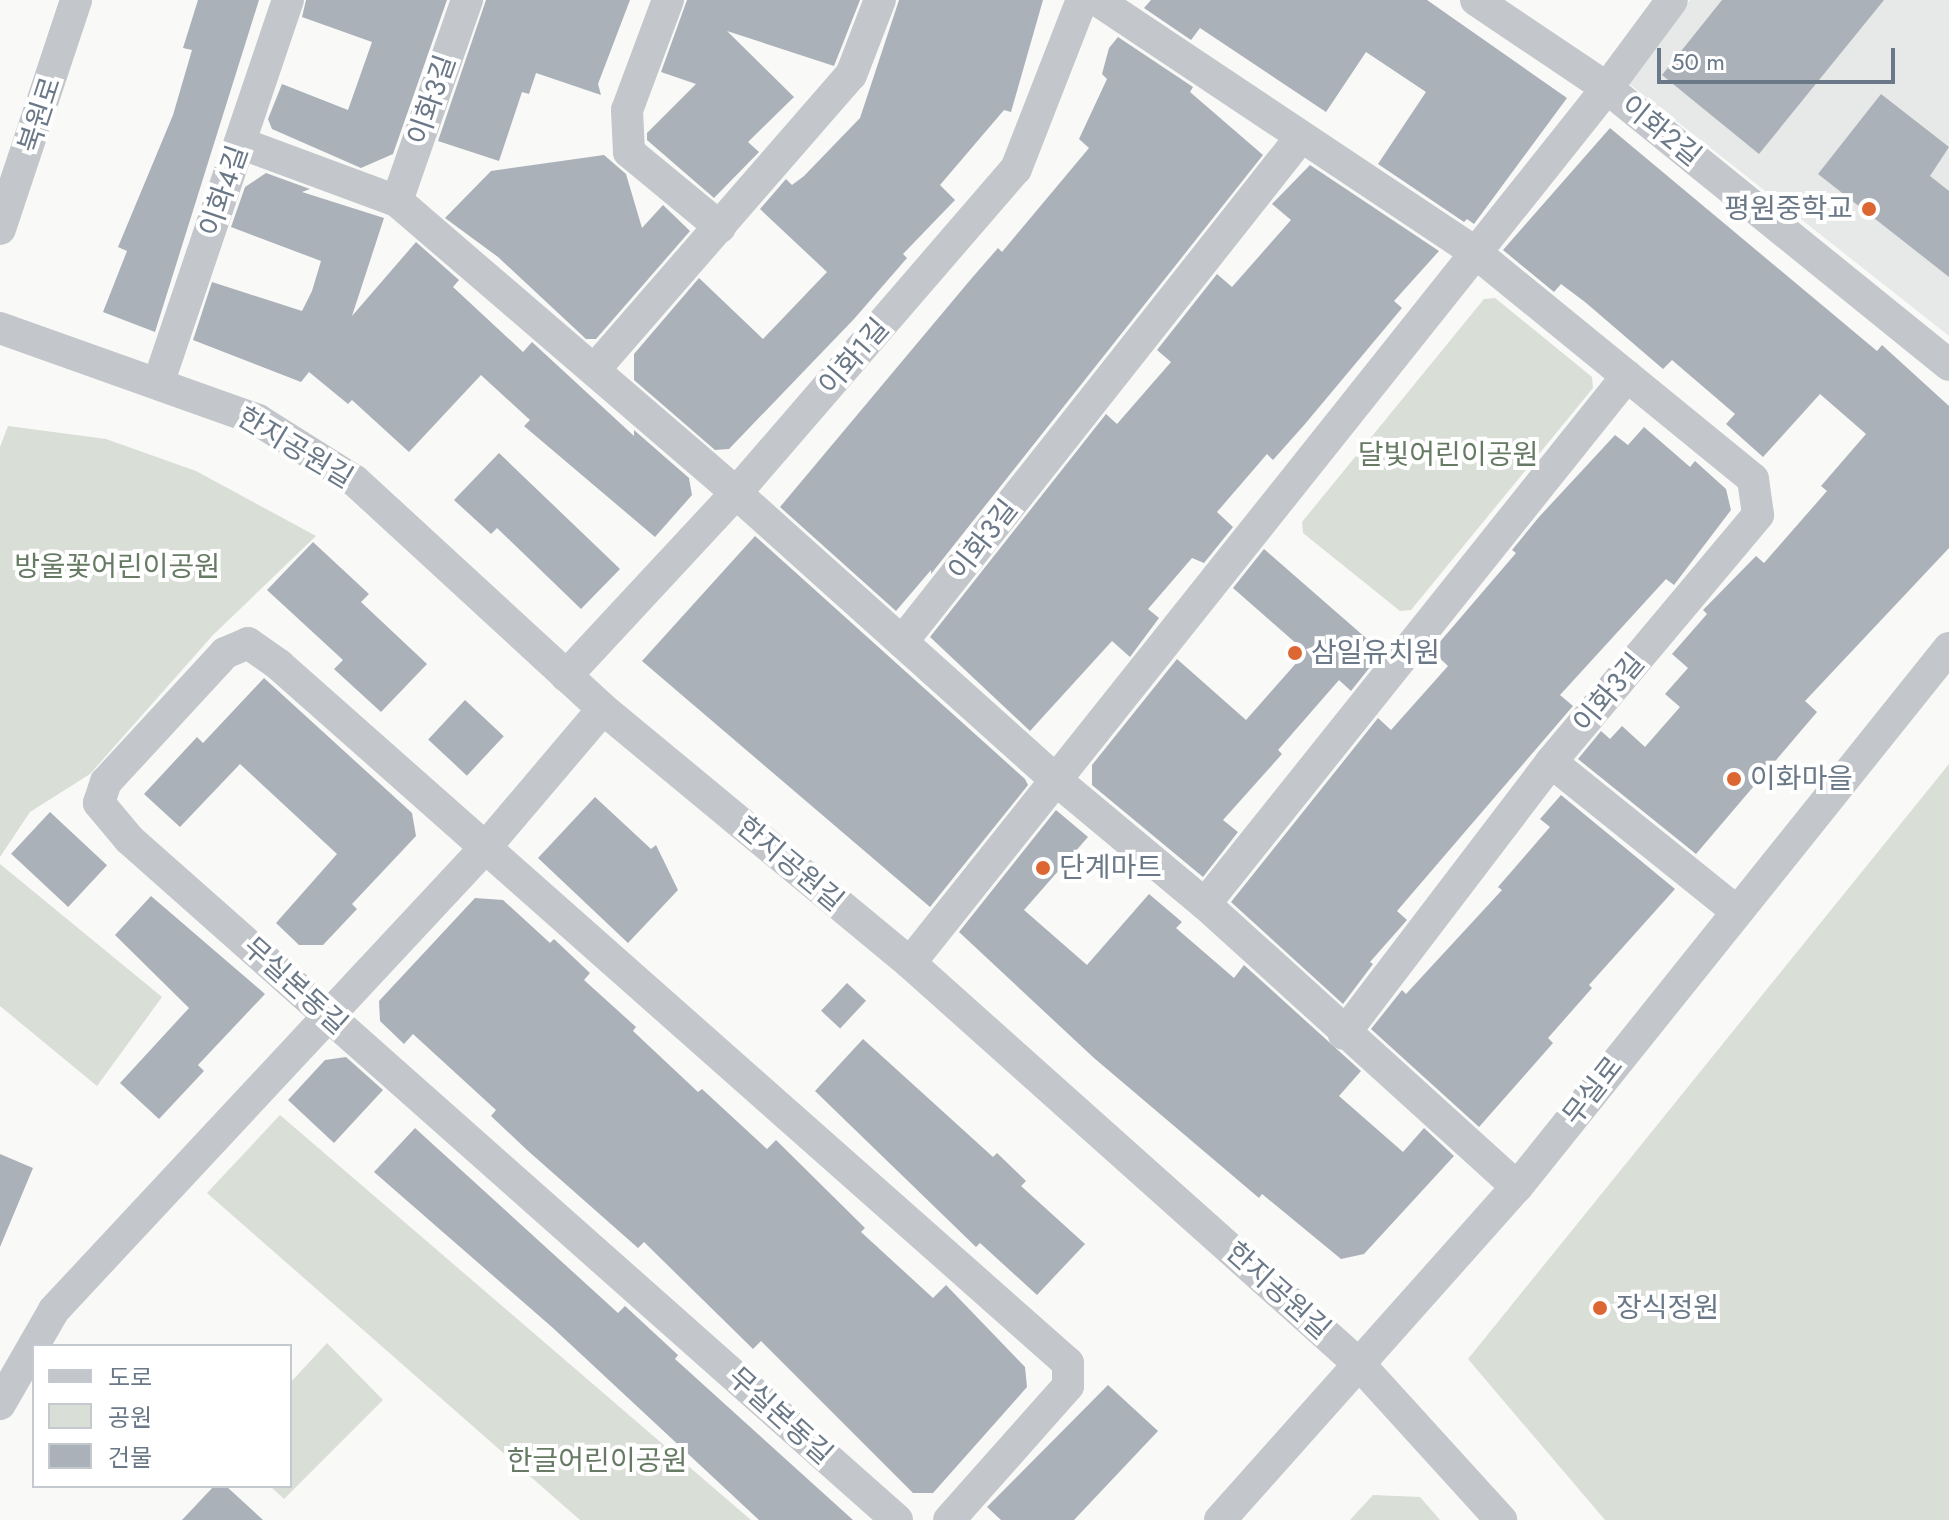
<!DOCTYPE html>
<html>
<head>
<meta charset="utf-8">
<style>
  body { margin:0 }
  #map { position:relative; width:1949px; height:1520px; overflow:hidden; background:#f9f9f7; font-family:Jost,"Noto Sans KR",sans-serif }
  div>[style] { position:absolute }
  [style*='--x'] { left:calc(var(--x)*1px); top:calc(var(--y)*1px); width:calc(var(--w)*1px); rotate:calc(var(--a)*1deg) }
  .built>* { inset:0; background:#e7e8e8 }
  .green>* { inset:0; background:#d9ded7 }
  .building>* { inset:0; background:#aab1b8; transform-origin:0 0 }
  .minor>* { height:32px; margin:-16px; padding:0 16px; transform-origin:16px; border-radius:16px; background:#c3c6ca }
  .dots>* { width:22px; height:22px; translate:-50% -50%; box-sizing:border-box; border:4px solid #fff; border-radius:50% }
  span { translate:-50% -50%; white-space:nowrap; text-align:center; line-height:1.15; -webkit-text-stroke:8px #fff; paint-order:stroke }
  .street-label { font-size:28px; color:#6a7887 }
  .poi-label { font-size:28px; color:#6a7887 }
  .right { translate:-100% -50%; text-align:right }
  .left { translate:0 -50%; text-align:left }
  .park-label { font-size:28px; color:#667a64 }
  .legend { position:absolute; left:32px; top:1344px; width:260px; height:144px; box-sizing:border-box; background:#fff; border:2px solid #c3c9cf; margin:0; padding:10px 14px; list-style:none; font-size:24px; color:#6a7887 }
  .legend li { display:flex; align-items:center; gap:16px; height:40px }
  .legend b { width:40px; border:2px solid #c3c9cf }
  .scale { position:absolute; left:1657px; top:48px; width:238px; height:36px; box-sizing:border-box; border:4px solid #6a7887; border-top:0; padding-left:10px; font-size:24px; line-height:28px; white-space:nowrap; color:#6a7887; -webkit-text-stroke:6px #fff; paint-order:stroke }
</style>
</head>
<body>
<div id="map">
  <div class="built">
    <i style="clip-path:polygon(1690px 0,1949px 0,1949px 336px,1627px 82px)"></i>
  </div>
  <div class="green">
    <i style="clip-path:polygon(1495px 298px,1592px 377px,1593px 388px,1411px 610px,1400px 611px,1303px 533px,1302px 522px,1484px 299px)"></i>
    <i style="clip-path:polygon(8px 426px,106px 439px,196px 471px,316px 536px,213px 635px,90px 774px,30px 812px,0 857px,0 447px)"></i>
    <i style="clip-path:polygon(1949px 764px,1949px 1520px,1605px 1520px,1468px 1359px)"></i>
    <i style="clip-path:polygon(0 864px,162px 997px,97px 1086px,0 1006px)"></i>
    <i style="clip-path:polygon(280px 1115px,751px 1520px,580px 1520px,207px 1193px)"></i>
    <i style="clip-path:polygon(327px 1343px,383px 1400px,284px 1499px,270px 1486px,290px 1486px,290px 1383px)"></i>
    <i style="clip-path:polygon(1373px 1495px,1420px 1497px,1440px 1520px,1350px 1520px)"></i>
  </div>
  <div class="building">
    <i style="clip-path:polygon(198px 0,259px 0,155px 332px,103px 312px,127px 251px,118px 247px,173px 115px,192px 50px,183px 48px)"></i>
    <i style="clip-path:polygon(306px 0,447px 0,393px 154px,361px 168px,272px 129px,268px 119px,282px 84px,348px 110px,372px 42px,302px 17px)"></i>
    <i style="clip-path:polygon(486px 0,630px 0,598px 84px,601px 95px,536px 73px,529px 94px,522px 92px,499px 161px,438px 141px)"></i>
    <i style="clip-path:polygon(687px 0,860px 0,834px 66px,727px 31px,794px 97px,748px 142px,759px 152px,714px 198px,647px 140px,647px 133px,696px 84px,661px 72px)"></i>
    <i style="clip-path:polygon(899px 0,1043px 0,1011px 112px,1004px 110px,940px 185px,955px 200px,903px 254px,907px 258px,854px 319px,729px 449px,715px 450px,634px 380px,634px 354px,699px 278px,763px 339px,827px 272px,760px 209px,786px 179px,792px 185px,804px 176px,860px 118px)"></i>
    <i style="clip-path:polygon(1151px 0,1427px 0,1567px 98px,1474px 224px,1467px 219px,1464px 222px,1378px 164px,1426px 92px,1366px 52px,1326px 112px,1200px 28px,1191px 40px,1144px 8px)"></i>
    <i style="clip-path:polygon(1722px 0,1884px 0,1759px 154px,1662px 75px)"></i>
    <i style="clip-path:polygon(1118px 37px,1193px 87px,1190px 92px,1263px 155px,931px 574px,931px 570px,896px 611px,780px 507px,971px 279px,998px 248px,1002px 252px,1089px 148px,1079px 139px,1107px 79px,1102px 74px,1109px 48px)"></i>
    <i style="clip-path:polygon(1881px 94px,1949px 147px,1930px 176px,1949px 191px,1949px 277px,1818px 174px)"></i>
    <i style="clip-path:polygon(1610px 128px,1877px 351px,1882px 345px,1949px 406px,1949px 548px,1805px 701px,1817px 712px,1696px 854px,1578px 759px,1601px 731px,1610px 739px,1622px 726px,1645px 747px,1680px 707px,1665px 694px,1688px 668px,1672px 654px,1707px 614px,1703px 610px,1756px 556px,1764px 563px,1827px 491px,1821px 486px,1866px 434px,1820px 394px,1763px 457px,1726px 424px,1735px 414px,1672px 360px,1663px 369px,1585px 302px,1561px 284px,1554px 292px,1503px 250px)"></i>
    <i style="clip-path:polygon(604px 155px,626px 174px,642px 228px,663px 205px,690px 231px,596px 339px,586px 339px,498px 257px,445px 218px,491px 171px)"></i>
    <i style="clip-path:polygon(1310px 165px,1439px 251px,1394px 301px,1402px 308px,1305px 424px,1273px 460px,1267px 454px,1217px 512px,1233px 527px,1204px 563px,1192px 558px,1148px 609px,1159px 618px,1130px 657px,1112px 641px,1030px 731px,930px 637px,1106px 414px,1117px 424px,1171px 362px,1157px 350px,1217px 274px,1232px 287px,1291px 220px,1272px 204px)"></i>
    <i style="clip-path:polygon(266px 173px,310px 189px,302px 192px,384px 218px,352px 316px,416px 242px,459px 280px,453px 287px,523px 352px,532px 342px,634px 436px,634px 430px,689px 478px,692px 495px,655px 537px,524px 426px,530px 420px,481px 375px,409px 452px,352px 400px,348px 404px,309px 372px,301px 382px,193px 340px,212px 282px,302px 311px,312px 291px,321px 261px,231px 227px,245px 187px)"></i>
    <i style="clip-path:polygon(1644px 427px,1690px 467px,1695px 461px,1726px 489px,1731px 510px,1674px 585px,1666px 579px,1560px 695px,1573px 706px,1397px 911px,1407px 920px,1370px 962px,1373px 964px,1343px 1004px,1231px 902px,1378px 718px,1391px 730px,1448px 666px,1432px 651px,1516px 553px,1512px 550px,1539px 517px,1615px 435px,1628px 445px)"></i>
    <i style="clip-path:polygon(499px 453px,620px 569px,581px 609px,497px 528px,491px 534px,454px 500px)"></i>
    <i style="clip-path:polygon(755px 536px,1025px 779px,1028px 785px,930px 907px,642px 661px)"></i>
    <i style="clip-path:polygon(313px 542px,369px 594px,361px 602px,427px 664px,381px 712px,334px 669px,343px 660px,267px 590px)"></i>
    <i style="clip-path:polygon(1264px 549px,1382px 652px,1351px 691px,1339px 680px,1278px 750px,1282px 754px,1223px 820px,1238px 832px,1203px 877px,1092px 785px,1092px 765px,1177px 659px,1246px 720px,1306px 652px,1233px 588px)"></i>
    <i style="clip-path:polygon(264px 678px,412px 813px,416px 836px,352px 904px,357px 909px,323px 945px,299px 945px,276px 923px,337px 854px,240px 764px,180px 827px,144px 794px,197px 737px,203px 743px)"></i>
    <i style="left:465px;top:700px;width:53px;height:54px;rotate:43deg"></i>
    <i style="clip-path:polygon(1561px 795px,1675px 889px,1589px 985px,1592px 988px,1548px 1038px,1553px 1043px,1479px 1127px,1371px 1029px,1402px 990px,1406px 994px,1502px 890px,1498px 887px,1550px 827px,1540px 819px)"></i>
    <i style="clip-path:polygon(595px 797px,651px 849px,656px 845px,678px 890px,628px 943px,538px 858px)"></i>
    <i style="clip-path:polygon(1056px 810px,1088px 837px,1024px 910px,1087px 965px,1149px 894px,1182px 922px,1176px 928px,1234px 978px,1244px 965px,1361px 1071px,1339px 1096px,1403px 1152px,1424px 1128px,1454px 1156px,1364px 1254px,1341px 1259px,1262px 1194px,1259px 1198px,1094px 1058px,959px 932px)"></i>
    <i style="left:50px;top:812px;width:78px;height:57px;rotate:43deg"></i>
    <i style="clip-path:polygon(151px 896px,265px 994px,198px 1065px,204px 1071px,159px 1119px,120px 1083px,189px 1008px,115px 935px)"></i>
    <i style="clip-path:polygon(475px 898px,503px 900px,550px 943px,554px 939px,590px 973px,584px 980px,636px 1027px,633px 1031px,698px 1092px,702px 1089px,767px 1149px,776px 1140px,865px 1228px,861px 1232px,933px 1298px,946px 1285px,1025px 1367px,1027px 1387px,933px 1493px,913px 1493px,761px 1341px,753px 1349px,644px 1242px,638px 1248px,527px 1150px,491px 1116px,496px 1110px,413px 1034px,404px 1044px,380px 1021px,379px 1001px)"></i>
    <i style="left:847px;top:983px;width:26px;height:38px;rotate:43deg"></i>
    <i style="clip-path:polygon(863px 1039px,993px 1157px,997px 1153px,1026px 1181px,1021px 1186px,1085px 1244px,1037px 1295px,980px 1243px,976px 1247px,815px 1091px)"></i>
    <i style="clip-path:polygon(346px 1057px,383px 1090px,334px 1143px,288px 1100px,325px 1060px)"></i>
    <i style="clip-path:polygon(415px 1128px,618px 1313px,625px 1306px,678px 1355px,675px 1359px,853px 1520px,759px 1520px,553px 1328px,374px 1172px)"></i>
    <i style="clip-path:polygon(0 1154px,33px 1168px,0 1247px)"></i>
    <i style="clip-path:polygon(1108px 1385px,1158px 1431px,1074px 1520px,1001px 1520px,987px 1507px)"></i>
    <i style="clip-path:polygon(214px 1486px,226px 1486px,263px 1520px,182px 1520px)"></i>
  </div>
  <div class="minor">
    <i style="--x:668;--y:0;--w:117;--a:110.4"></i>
    <i style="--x:627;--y:110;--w:42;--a:87.3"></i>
    <i style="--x:629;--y:152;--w:118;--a:39.5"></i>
    <i style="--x:1097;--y:0;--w:456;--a:33.7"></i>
    <i style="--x:1476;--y:253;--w:357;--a:39.2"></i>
    <i style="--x:1753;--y:479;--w:36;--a:82"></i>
    <i style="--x:1758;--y:515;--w:322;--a:130"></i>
    <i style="--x:1551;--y:762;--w:342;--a:127.3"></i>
    <i style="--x:1476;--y:0;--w:158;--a:33.9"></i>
    <i style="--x:1607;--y:88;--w:440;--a:39"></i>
    <i style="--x:240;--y:143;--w:167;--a:20.3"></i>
    <i style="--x:397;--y:201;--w:447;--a:40.7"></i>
    <i style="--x:736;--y:493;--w:430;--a:41.9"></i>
    <i style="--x:1056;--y:780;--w:194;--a:39.8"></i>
    <i style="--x:1205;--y:904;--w:421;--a:42.2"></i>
    <i style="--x:397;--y:201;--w:213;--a:-70.8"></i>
    <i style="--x:0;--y:229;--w:241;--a:-71.6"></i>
    <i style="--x:0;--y:328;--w:274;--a:19.6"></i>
    <i style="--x:258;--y:420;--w:115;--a:32.2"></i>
    <i style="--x:355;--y:481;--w:337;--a:42.6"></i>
    <i style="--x:603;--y:709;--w:398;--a:39.6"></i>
    <i style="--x:910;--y:963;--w:603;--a:41.78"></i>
    <i style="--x:1360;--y:1365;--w:210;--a:47.7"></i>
    <i style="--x:595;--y:369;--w:390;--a:-49"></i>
    <i style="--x:851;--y:75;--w:80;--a:-68.9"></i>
    <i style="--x:159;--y:381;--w:402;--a:-71.3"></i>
    <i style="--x:902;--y:642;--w:644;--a:-51.69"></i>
    <i style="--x:566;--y:676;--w:250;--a:-47.1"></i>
    <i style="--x:736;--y:493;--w:428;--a:-49.2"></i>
    <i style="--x:1016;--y:169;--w:181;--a:-68.7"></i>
    <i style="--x:1551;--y:762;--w:238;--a:38.8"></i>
    <i style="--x:1205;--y:904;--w:676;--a:-51.37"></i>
    <i style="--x:910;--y:963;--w:1119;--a:-51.46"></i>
    <i style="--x:1607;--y:88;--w:109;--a:-53.5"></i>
    <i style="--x:0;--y:1404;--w:108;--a:-60.1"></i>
    <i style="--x:54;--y:1310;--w:632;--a:-46.99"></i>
    <i style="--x:485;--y:848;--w:182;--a:-49.7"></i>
    <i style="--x:897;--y:1520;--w:1026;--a:-138.44"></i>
    <i style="--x:129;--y:839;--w:47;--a:-129.8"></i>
    <i style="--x:99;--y:803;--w:22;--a:-72"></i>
    <i style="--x:106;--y:782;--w:176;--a:-47.3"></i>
    <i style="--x:225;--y:653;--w:25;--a:-23"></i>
    <i style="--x:248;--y:643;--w:38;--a:35"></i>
    <i style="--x:279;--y:665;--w:1053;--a:41.5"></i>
    <i style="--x:1068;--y:1363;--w:23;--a:90"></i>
    <i style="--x:1068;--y:1386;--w:179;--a:131.6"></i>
    <i style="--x:1220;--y:1520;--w:446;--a:-48.3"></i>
    <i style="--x:1517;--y:1187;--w:691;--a:-51.29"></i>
  </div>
  <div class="dots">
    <i style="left:1869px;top:209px;background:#dd6733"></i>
    <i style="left:1295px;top:653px;background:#dd6733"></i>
    <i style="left:1734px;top:779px;background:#dd6733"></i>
    <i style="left:1043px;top:868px;background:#dd6733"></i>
    <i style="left:1600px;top:1308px;background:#dd6733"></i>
  </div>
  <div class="street-label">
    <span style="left:432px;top:100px;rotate:-71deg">이화3길</span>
    <span style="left:40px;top:115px;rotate:-72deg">북원로</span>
    <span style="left:1661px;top:131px;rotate:39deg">이화2길</span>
    <span style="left:224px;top:191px;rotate:-71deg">이화4길</span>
    <span style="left:854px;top:357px;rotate:-49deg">이화1길</span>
    <span style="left:295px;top:448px;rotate:31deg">한지공원길</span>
    <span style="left:983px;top:540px;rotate:-52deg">이화3길</span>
    <span style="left:1609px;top:693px;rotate:-50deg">이화3길</span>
    <span style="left:790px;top:864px;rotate:40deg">한지공원길</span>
    <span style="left:295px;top:986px;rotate:42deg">무실본동길</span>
    <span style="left:1593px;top:1091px;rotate:-52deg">무실로</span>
    <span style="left:1278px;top:1291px;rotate:42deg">한지공원길</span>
    <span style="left:780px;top:1416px;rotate:42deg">무실본동길</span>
  </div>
  <div class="poi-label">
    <span class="right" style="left:1853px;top:209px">평원중학교</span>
    <span class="left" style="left:1311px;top:653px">삼일유치원</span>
    <span class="left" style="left:1750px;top:779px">이화마을</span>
    <span class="left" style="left:1059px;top:868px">단계마트</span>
    <span class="left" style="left:1616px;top:1308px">장식정원</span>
  </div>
  <div class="park-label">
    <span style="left:1448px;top:455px">달빛어린이공원</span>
    <span style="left:117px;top:567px">방울꽃어린이공원</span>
    <span style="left:597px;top:1461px">한글어린이공원</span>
  </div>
  <ul class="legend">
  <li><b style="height:10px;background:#c3c6ca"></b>도로</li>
  <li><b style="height:22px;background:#d9ded7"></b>공원</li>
  <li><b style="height:22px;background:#aab1b8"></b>건물</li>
  </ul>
  <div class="scale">50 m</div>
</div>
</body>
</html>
